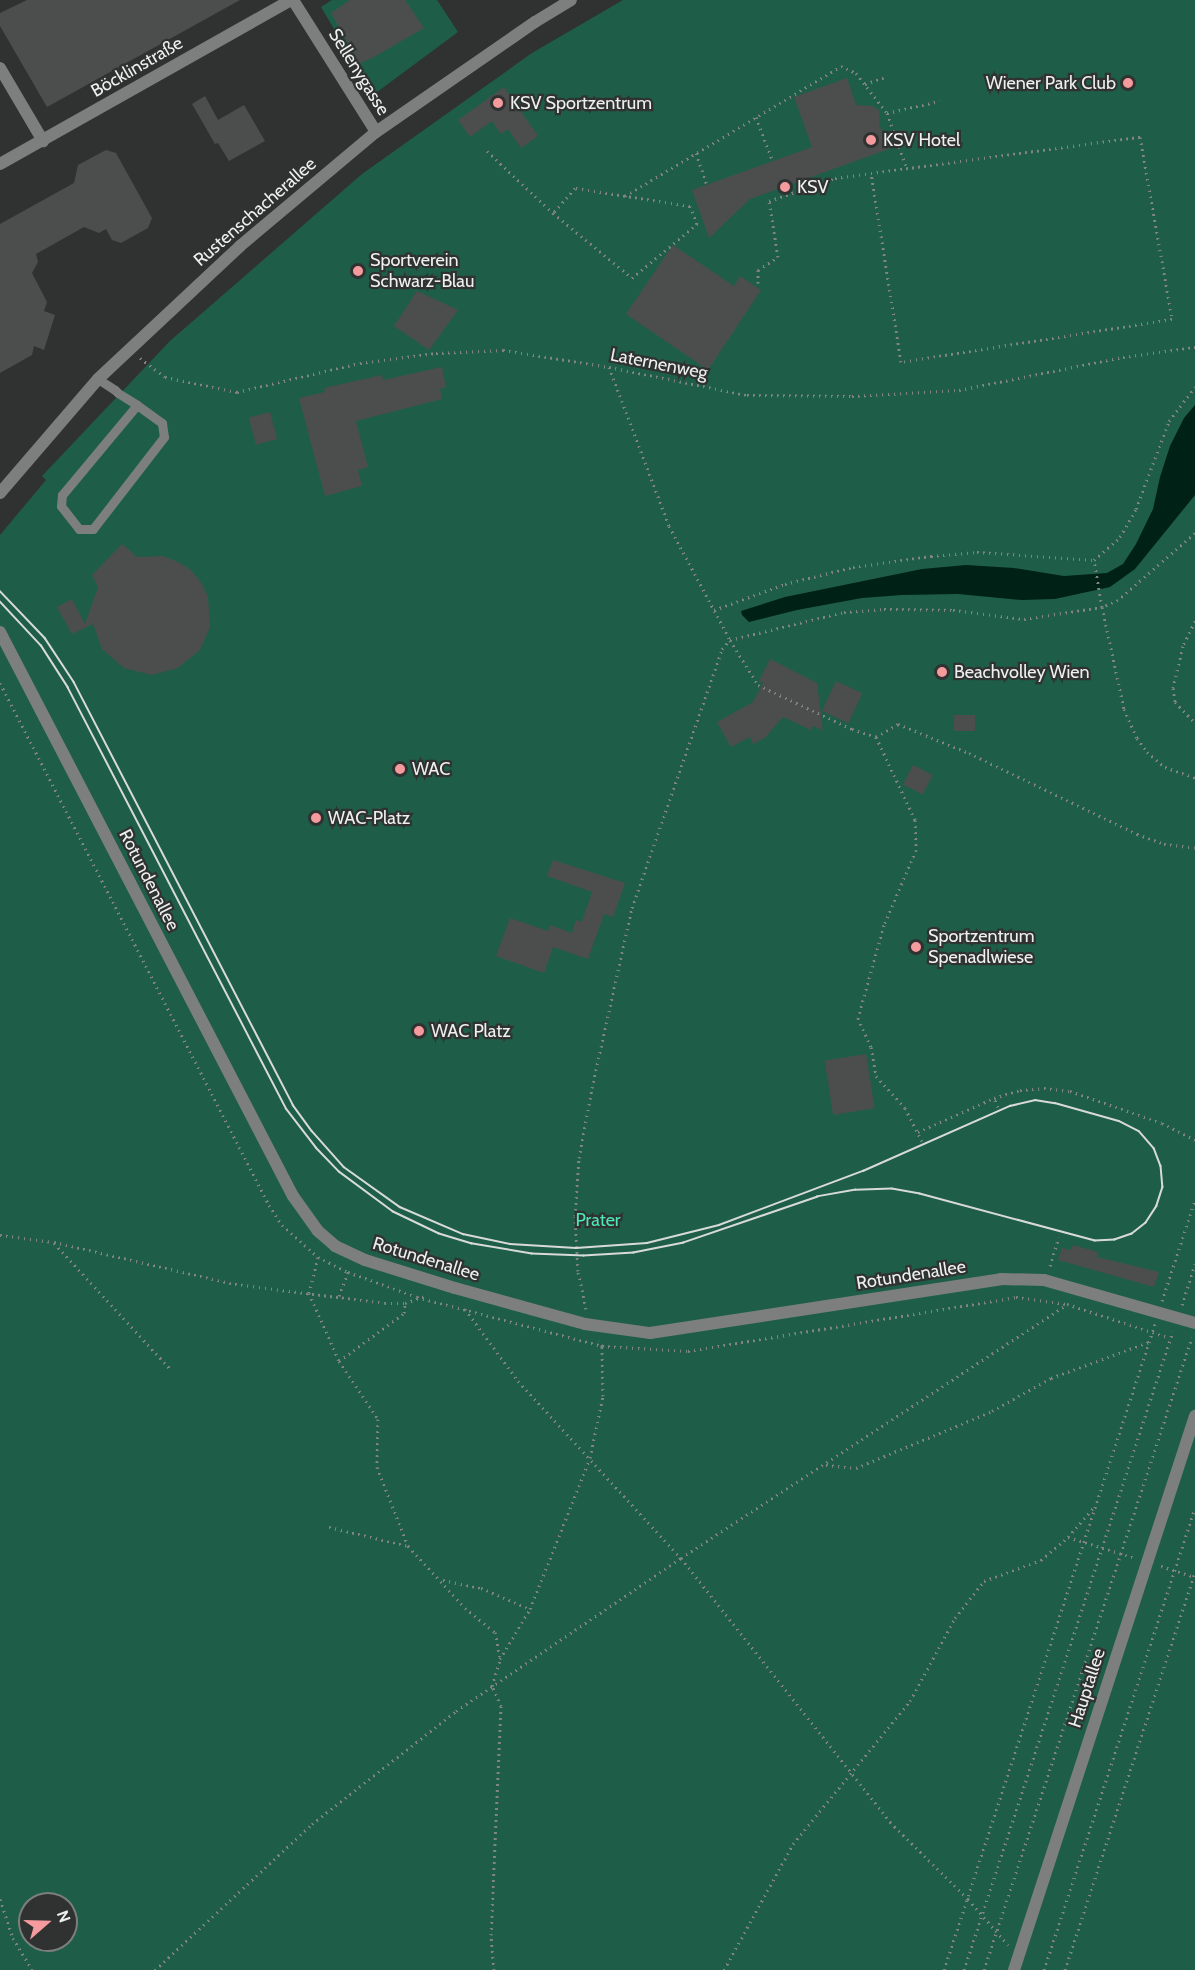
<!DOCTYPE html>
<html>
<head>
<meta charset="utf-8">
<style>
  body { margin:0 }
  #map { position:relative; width:1195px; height:1970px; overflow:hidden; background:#2f3231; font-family:Cabin,sans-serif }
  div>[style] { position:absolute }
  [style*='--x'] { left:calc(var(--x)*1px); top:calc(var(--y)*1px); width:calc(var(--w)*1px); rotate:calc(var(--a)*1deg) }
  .green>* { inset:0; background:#1e5e49 }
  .water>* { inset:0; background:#002116 }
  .building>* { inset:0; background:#4b4e4c; transform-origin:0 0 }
  .path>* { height:3px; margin-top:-1.5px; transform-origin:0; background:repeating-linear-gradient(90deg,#818483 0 1.5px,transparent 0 6px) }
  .lane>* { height:9px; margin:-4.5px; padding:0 4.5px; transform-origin:4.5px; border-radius:4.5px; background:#7d7f7e }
  .street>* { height:12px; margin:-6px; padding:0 6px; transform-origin:6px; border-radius:6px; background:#7d7f7e }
  .tram>* { height:1.5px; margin:-0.75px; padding:0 0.75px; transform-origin:0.75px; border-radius:0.75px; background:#d8dad9 }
  .dots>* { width:16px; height:16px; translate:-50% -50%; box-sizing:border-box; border:3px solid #2f3231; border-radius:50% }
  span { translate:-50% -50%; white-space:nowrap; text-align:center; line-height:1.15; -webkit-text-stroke:4.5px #2f3231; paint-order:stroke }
  .street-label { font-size:18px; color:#eef0ef }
  .poi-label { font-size:18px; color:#eef0ef }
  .right { translate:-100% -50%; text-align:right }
  .left { translate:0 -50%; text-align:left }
  .park-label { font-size:18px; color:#4ae9b7 }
  .north { position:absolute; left:18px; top:1892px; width:60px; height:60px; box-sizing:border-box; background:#2f3231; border:2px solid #7b7e7d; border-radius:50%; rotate:70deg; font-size:16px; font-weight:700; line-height:24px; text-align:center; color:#eef0ef }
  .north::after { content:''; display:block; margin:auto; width:21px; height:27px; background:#f59b9e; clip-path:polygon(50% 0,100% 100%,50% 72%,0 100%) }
</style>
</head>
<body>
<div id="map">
  <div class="green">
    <i style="clip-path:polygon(332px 0,437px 0,458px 32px,373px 95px,321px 7px)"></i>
    <i style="clip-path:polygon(evenodd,623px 0,1195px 0,1195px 1970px,0 1970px,0 535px,46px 480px,42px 476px,170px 341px,362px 174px,532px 53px,623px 0,30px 1904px,66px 1904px,66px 1940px,30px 1940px,30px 1904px)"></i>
  </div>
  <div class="water">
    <i style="clip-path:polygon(1195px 405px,1195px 495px,1135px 569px,1110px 587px,1055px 599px,1022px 600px,958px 594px,902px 595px,862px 598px,797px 610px,749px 622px,742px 615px,741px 611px,785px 597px,922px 569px,966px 565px,1014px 568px,1064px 576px,1107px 573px,1123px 564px,1136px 544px,1153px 509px,1160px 477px,1170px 446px,1184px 418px)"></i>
  </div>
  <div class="building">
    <i style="clip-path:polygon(27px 0,240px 0,47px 107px,0 26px,0 13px)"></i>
    <i style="clip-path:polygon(350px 0,405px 0,424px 28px,374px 57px,350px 68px,355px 55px,331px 13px)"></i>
    <i style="clip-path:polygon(847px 78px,856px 105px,873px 106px,880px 111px,879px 124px,889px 149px,750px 199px,709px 238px,692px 190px,812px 147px,794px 97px)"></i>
    <i style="clip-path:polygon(504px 87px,538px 136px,521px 148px,508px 129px,501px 134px,492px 121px,470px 137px,458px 120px)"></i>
    <i style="clip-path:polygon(205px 96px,218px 120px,244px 105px,265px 141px,229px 161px,218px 143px,215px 144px,192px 104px)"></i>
    <i style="clip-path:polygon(106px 150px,116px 153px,152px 218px,148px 228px,121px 243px,112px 240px,106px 229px,99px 233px,84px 227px,36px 254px,38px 262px,32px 273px,47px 302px,44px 311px,55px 315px,44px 350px,34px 346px,32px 355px,0 373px,0 224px,74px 183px,78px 165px)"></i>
    <i style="clip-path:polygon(673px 245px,734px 286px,740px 276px,761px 290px,708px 370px,626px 314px)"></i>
    <i style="clip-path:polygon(417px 291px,458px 310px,429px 350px,394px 326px)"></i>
    <i style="clip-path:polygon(442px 367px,446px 387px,440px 389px,442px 399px,356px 421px,368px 467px,358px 470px,362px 486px,325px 496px,299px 398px,325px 392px,324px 388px,382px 375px,383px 380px)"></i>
    <i style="left:270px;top:412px;width:28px;height:22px;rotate:75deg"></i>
    <i style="clip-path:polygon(122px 544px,137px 557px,163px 556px,178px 562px,191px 570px,202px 584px,208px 597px,210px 627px,200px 650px,178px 668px,152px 675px,124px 668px,102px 649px,93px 624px,72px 634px,57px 607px,72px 599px,85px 624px,98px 587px,92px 575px)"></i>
    <i style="clip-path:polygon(770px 659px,817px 683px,823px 730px,813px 726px,811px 730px,783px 717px,765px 738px,753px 744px,750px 737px,731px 747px,717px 722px,753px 702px,763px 683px,759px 681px)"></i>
    <i style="left:836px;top:681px;width:29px;height:33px;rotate:25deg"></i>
    <i style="left:954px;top:715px;width:21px;height:16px"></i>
    <i style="left:913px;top:765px;width:22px;height:22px;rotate:27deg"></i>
    <i style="clip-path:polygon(553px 860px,625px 883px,613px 917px,604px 914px,588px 959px,553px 947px,544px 973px,496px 956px,510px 918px,548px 931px,550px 925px,572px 933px,576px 920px,582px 922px,592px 892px,547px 876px)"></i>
    <i style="left:866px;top:1054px;width:55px;height:42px;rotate:81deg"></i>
    <i style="clip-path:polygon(1073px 1245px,1098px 1252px,1097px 1257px,1159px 1272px,1154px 1287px,1058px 1260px,1062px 1248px,1071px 1250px)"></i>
  </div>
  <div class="path">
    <i style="--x:865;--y:84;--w:24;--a:-19"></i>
    <i style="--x:887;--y:113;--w:54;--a:-12.8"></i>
    <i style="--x:756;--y:117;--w:48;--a:69.3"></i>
    <i style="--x:487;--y:151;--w:91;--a:43.2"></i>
    <i style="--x:553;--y:213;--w:102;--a:39.4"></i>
    <i style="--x:632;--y:278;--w:85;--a:-39.7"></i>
    <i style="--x:697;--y:224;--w:19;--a:-111"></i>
    <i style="--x:690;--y:206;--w:116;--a:-171.1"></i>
    <i style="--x:575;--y:188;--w:33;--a:131"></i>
    <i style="--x:696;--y:153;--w:34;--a:71"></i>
    <i style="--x:625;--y:196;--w:252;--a:-31"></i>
    <i style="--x:841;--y:66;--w:17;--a:25"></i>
    <i style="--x:856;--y:73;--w:51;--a:52.2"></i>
    <i style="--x:887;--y:113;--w:59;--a:70.3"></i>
    <i style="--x:758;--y:283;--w:13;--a:-90"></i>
    <i style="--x:758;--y:270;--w:24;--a:-33"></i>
    <i style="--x:778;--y:257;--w:57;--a:-99.1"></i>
    <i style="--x:769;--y:201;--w:70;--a:-19.2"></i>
    <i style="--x:835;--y:178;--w:308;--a:-7.7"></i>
    <i style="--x:1140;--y:137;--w:185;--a:80"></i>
    <i style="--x:1172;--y:319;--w:274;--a:171"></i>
    <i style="--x:901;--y:362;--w:191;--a:-99"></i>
    <i style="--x:140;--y:358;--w:31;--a:37"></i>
    <i style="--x:165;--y:377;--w:74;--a:11.8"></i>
    <i style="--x:237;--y:392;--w:126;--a:-13.3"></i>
    <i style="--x:360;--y:363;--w:77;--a:-7.5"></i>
    <i style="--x:436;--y:353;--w:67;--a:-2.6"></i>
    <i style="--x:503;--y:350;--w:107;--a:9.1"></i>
    <i style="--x:609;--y:367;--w:141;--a:11.5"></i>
    <i style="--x:747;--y:395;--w:105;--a:0.5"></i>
    <i style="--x:852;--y:396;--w:107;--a:-3.2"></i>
    <i style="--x:959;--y:390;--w:167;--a:-11.4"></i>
    <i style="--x:1123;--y:357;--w:73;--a:-7.9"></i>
    <i style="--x:609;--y:367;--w:170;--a:69.3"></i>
    <i style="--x:669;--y:526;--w:129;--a:61.8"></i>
    <i style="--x:730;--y:640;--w:53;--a:58.1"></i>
    <i style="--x:758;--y:685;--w:104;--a:25.1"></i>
    <i style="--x:852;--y:729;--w:25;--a:18"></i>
    <i style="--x:876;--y:737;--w:26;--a:-31"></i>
    <i style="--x:898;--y:724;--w:77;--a:22.2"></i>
    <i style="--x:969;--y:753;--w:187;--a:25.7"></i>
    <i style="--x:1137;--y:834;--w:29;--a:20"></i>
    <i style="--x:1164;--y:844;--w:31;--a:7"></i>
    <i style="--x:1195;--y:533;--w:102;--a:139"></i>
    <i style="--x:1118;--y:600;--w:17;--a:156"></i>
    <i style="--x:1102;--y:607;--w:104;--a:77.8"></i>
    <i style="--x:1124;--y:709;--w:32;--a:66"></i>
    <i style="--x:1137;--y:738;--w:17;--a:54"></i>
    <i style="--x:1147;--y:752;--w:23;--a:40"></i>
    <i style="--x:1165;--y:767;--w:32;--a:20"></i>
    <i style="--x:714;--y:610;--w:76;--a:-20.1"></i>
    <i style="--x:785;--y:584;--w:70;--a:-14"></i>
    <i style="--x:853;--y:567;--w:79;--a:-8"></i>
    <i style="--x:931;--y:556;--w:46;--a:-5"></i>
    <i style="--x:977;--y:552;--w:117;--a:3.9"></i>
    <i style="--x:1094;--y:560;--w:35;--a:-41"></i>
    <i style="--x:1120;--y:537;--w:32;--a:-60"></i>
    <i style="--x:1136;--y:509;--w:94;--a:-69.4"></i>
    <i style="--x:1169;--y:421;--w:43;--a:-52.6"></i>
    <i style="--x:1195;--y:621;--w:28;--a:116"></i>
    <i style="--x:1183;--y:646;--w:43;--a:103.4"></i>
    <i style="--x:1173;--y:688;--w:14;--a:82"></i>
    <i style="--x:1175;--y:702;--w:29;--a:46"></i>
    <i style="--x:0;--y:683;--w:587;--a:62.74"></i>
    <i style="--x:269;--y:1205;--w:24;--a:57"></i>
    <i style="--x:282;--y:1225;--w:48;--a:41.6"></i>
    <i style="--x:318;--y:1257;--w:34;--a:27"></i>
    <i style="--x:348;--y:1272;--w:73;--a:19.9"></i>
    <i style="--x:417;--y:1297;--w:191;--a:14.8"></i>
    <i style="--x:602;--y:1346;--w:86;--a:3.3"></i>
    <i style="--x:688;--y:1351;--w:332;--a:-9.3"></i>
    <i style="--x:1016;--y:1297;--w:51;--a:7.8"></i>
    <i style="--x:1067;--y:1304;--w:108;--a:18.3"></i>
    <i style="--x:876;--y:737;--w:92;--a:64.8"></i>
    <i style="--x:915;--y:820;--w:30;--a:88"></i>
    <i style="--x:916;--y:850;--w:82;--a:113.1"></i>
    <i style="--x:884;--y:925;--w:97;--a:105.6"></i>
    <i style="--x:858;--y:1018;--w:32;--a:66"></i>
    <i style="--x:871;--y:1047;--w:29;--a:80"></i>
    <i style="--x:876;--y:1076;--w:43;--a:47.8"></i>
    <i style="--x:905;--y:1108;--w:37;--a:63"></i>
    <i style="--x:998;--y:1107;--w:10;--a:-114"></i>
    <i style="--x:994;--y:1098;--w:27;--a:-17"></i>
    <i style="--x:1020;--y:1090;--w:24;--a:-5"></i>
    <i style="--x:1044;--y:1088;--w:26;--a:7"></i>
    <i style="--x:1070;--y:1091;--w:97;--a:19.2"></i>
    <i style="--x:1162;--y:1123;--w:37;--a:27"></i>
    <i style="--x:918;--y:1132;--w:83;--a:-24.1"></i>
    <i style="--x:0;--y:1235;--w:54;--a:7.4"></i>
    <i style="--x:54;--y:1242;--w:186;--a:13.1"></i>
    <i style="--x:235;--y:1284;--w:151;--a:7.2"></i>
    <i style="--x:385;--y:1303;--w:20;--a:0"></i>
    <i style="--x:405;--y:1303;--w:24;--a:-19"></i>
    <i style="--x:54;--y:1243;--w:173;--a:47.3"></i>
    <i style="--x:318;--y:1257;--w:37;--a:104"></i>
    <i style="--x:309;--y:1293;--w:74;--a:66.2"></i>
    <i style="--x:339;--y:1361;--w:70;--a:56.1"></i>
    <i style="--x:378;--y:1419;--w:48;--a:91.2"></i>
    <i style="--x:377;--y:1467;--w:85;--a:68.6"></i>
    <i style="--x:408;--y:1546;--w:84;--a:47.4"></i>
    <i style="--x:465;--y:1608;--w:38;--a:39"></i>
    <i style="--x:495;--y:1632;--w:25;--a:79"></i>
    <i style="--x:1050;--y:1266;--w:30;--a:-73"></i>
    <i style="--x:339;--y:1296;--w:26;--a:-69"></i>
    <i style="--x:1162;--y:1301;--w:106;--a:-71.9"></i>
    <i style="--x:1182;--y:1305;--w:43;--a:-72.4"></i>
    <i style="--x:465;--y:1309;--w:89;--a:53.6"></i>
    <i style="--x:518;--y:1381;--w:241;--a:47.4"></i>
    <i style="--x:681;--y:1558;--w:337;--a:51.6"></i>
    <i style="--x:890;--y:1822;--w:110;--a:44.6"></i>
    <i style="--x:968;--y:1899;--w:61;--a:49"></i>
    <i style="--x:586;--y:1309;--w:39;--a:-102"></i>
    <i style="--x:578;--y:1271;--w:55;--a:-93.1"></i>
    <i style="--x:575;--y:1216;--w:58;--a:-86.1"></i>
    <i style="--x:579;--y:1158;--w:71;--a:-79.5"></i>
    <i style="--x:592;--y:1088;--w:184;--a:-77.5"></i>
    <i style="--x:632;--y:908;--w:274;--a:-70.8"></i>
    <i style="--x:722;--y:649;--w:12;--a:-48"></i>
    <i style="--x:730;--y:640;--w:117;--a:-13.8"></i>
    <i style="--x:844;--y:612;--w:40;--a:-4.3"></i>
    <i style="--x:884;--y:609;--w:69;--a:0.8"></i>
    <i style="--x:953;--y:610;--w:72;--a:7.2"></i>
    <i style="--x:1024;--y:619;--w:79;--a:-8.7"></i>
    <i style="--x:1102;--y:607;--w:48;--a:-99.7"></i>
    <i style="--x:339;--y:1361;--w:81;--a:-36.4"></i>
    <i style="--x:404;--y:1313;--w:10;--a:-84"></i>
    <i style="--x:826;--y:1465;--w:30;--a:6"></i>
    <i style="--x:856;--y:1468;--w:147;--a:-22.7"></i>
    <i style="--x:992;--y:1411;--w:68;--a:-29.2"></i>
    <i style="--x:1051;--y:1378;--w:104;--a:-20.2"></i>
    <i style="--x:329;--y:1527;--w:81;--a:13.5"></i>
    <i style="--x:1068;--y:1537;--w:70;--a:17.4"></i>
    <i style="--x:1161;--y:1566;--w:35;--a:18"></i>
    <i style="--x:443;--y:1580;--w:39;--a:12"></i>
    <i style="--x:481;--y:1588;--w:53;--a:23.2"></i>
    <i style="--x:0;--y:1899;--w:41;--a:71.6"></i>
    <i style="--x:13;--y:1938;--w:37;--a:59"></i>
    <i style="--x:155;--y:1970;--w:214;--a:-42.9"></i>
    <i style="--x:312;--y:1824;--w:183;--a:-38.1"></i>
    <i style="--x:456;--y:1711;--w:272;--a:-34.2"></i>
    <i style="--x:681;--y:1558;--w:461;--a:-33.3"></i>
    <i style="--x:494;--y:1970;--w:35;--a:-95"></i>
    <i style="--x:491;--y:1935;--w:229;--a:-87.5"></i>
    <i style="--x:501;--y:1706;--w:22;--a:-114"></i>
    <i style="--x:492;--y:1686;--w:28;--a:-73"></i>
    <i style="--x:500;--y:1659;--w:58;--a:-59"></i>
    <i style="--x:530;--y:1609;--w:162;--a:-68.3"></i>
    <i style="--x:590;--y:1458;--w:63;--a:-78.2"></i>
    <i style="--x:603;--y:1396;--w:50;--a:-91.1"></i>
    <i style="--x:602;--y:1346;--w:6;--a:-121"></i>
    <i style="--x:724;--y:1970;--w:144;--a:-61.3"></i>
    <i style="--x:793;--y:1844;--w:185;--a:-50.7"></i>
    <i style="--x:910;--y:1701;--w:94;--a:-61.5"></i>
    <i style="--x:955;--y:1618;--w:47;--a:-51.9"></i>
    <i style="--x:984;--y:1581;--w:61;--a:-20.2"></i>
    <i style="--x:1041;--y:1560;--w:35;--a:-40"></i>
    <i style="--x:1068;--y:1537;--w:41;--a:-48.9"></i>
    <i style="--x:944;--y:1970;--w:680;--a:-71.91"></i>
    <i style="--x:964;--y:1970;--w:672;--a:-71.89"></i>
    <i style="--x:984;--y:1970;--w:666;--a:-71.81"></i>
    <i style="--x:1044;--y:1970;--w:485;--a:-71.9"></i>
    <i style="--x:1065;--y:1970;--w:419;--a:-71.9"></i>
  </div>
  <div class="lane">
    <i style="--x:98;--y:379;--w:20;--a:33"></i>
    <i style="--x:115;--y:390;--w:4;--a:45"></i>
    <i style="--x:118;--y:393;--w:22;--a:32"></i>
    <i style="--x:137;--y:405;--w:31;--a:36"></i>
    <i style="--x:162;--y:423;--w:14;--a:82"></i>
    <i style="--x:164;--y:437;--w:116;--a:127.7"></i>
    <i style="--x:93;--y:529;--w:14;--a:180"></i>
    <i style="--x:79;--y:529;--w:29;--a:-128"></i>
    <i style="--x:61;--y:506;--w:11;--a:-85"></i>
    <i style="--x:62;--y:495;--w:117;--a:-50.2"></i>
  </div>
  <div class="street">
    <i style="--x:293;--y:0;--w:156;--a:57.8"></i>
    <i style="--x:0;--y:68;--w:85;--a:59.5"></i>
    <i style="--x:0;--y:164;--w:334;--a:-29.4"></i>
    <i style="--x:0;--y:493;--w:150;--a:-49.3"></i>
    <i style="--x:98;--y:379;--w:195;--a:-43.1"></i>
    <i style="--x:240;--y:246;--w:177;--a:-40"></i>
    <i style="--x:376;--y:132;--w:193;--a:-34.7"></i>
    <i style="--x:535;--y:22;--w:42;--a:-31.4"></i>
    <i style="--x:0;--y:632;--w:636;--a:62.55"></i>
    <i style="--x:293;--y:1196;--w:43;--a:54.5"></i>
    <i style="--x:318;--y:1231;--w:23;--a:41"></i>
    <i style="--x:335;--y:1246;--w:33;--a:25"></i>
    <i style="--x:365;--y:1260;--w:94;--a:17.3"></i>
    <i style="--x:455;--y:1288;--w:135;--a:15.5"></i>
    <i style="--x:585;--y:1324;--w:66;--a:7.9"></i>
    <i style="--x:650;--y:1333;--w:355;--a:-8.7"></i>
    <i style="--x:1001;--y:1279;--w:43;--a:1.3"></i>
    <i style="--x:1044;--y:1280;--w:157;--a:15.9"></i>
    <i style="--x:1014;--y:1970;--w:583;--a:-71.91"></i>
  </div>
  <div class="tram">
    <i style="--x:0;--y:591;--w:65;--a:46.2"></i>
    <i style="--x:45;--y:638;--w:53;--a:56.6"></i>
    <i style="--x:74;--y:682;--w:476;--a:62.6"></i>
    <i style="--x:293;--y:1105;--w:32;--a:54"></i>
    <i style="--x:312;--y:1131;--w:48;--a:48.4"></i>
    <i style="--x:344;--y:1167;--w:69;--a:35.5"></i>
    <i style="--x:400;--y:1207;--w:69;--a:23.2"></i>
    <i style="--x:463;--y:1234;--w:48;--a:12"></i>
    <i style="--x:510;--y:1244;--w:66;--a:3.5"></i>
    <i style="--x:576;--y:1248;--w:71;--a:-4"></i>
    <i style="--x:647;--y:1243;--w:74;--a:-14"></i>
    <i style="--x:719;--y:1225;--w:154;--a:-20.6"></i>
    <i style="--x:863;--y:1171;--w:161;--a:-23.9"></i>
    <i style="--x:1010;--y:1106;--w:26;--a:-13"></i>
    <i style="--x:1035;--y:1100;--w:20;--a:9"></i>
    <i style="--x:1055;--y:1103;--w:66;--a:15.7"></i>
    <i style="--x:1119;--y:1121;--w:22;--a:27"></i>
    <i style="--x:1139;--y:1131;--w:23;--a:49"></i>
    <i style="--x:1154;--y:1148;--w:19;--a:69"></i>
    <i style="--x:1161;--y:1166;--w:21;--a:85"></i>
    <i style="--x:1163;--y:1187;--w:20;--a:108"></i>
    <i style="--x:1157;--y:1206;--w:20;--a:123"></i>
    <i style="--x:1146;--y:1223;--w:18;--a:142"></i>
    <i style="--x:1132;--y:1234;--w:18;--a:161"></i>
    <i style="--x:1115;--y:1240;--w:20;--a:177"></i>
    <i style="--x:1095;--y:1241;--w:181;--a:-165"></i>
    <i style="--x:920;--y:1194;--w:28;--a:-170"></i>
    <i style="--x:892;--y:1189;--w:36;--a:178"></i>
    <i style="--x:856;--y:1190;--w:39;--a:170"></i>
    <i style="--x:818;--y:1197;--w:142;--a:161.1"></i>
    <i style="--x:684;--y:1243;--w:51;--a:168.7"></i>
    <i style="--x:634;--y:1253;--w:50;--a:176.6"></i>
    <i style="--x:584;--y:1256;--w:52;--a:-177.8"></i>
    <i style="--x:532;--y:1254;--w:61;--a:-170.5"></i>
    <i style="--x:472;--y:1244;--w:34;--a:-163"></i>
    <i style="--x:439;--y:1234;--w:51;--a:-154.4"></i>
    <i style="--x:393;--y:1212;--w:67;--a:-143.5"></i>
    <i style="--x:339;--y:1172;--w:33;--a:-134"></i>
    <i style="--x:316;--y:1148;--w:49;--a:-127.6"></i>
    <i style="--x:286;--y:1109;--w:474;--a:-117.4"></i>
    <i style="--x:68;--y:688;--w:50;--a:-122.7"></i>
    <i style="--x:41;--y:646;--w:60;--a:-133"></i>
  </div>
  <div class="dots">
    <i style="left:1128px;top:83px;background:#f59b9e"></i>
    <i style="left:498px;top:103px;background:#f59b9e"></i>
    <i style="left:871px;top:140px;background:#f59b9e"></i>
    <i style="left:785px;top:187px;background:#f59b9e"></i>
    <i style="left:358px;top:271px;background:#f59b9e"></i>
    <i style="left:942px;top:672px;background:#f59b9e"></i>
    <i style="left:400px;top:769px;background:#f59b9e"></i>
    <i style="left:316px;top:818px;background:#f59b9e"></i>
    <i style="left:916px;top:947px;background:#f59b9e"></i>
    <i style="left:419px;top:1031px;background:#f59b9e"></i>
  </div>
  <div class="street-label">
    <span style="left:137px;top:67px;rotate:-30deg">Böcklinstraße</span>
    <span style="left:359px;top:72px;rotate:58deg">Sellenygasse</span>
    <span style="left:255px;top:212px;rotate:-41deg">Rustenschacherallee</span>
    <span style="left:659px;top:364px;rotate:11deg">Laternenweg</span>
    <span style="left:149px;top:880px;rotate:63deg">Rotundenallee</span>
    <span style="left:426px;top:1259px;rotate:17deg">Rotundenallee</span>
    <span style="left:911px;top:1275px;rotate:-9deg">Rotundenallee</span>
    <span style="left:1087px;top:1688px;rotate:-72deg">Hauptallee</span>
  </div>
  <div class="poi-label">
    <span class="right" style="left:1116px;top:83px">Wiener Park Club</span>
    <span class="left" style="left:510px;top:103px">KSV Sportzentrum</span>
    <span class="left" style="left:883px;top:140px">KSV Hotel</span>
    <span class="left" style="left:797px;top:187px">KSV</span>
    <span class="left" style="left:370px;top:271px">Sportverein<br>Schwarz-Blau</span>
    <span class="left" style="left:954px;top:672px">Beachvolley Wien</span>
    <span class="left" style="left:412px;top:769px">WAC</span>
    <span class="left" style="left:328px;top:818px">WAC-Platz</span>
    <span class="left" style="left:928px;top:947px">Sportzentrum<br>Spenadlwiese</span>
    <span class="left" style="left:431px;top:1031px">WAC Platz</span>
  </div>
  <div class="park-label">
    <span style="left:598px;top:1220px">Prater</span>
  </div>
  <div class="north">N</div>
</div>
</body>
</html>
